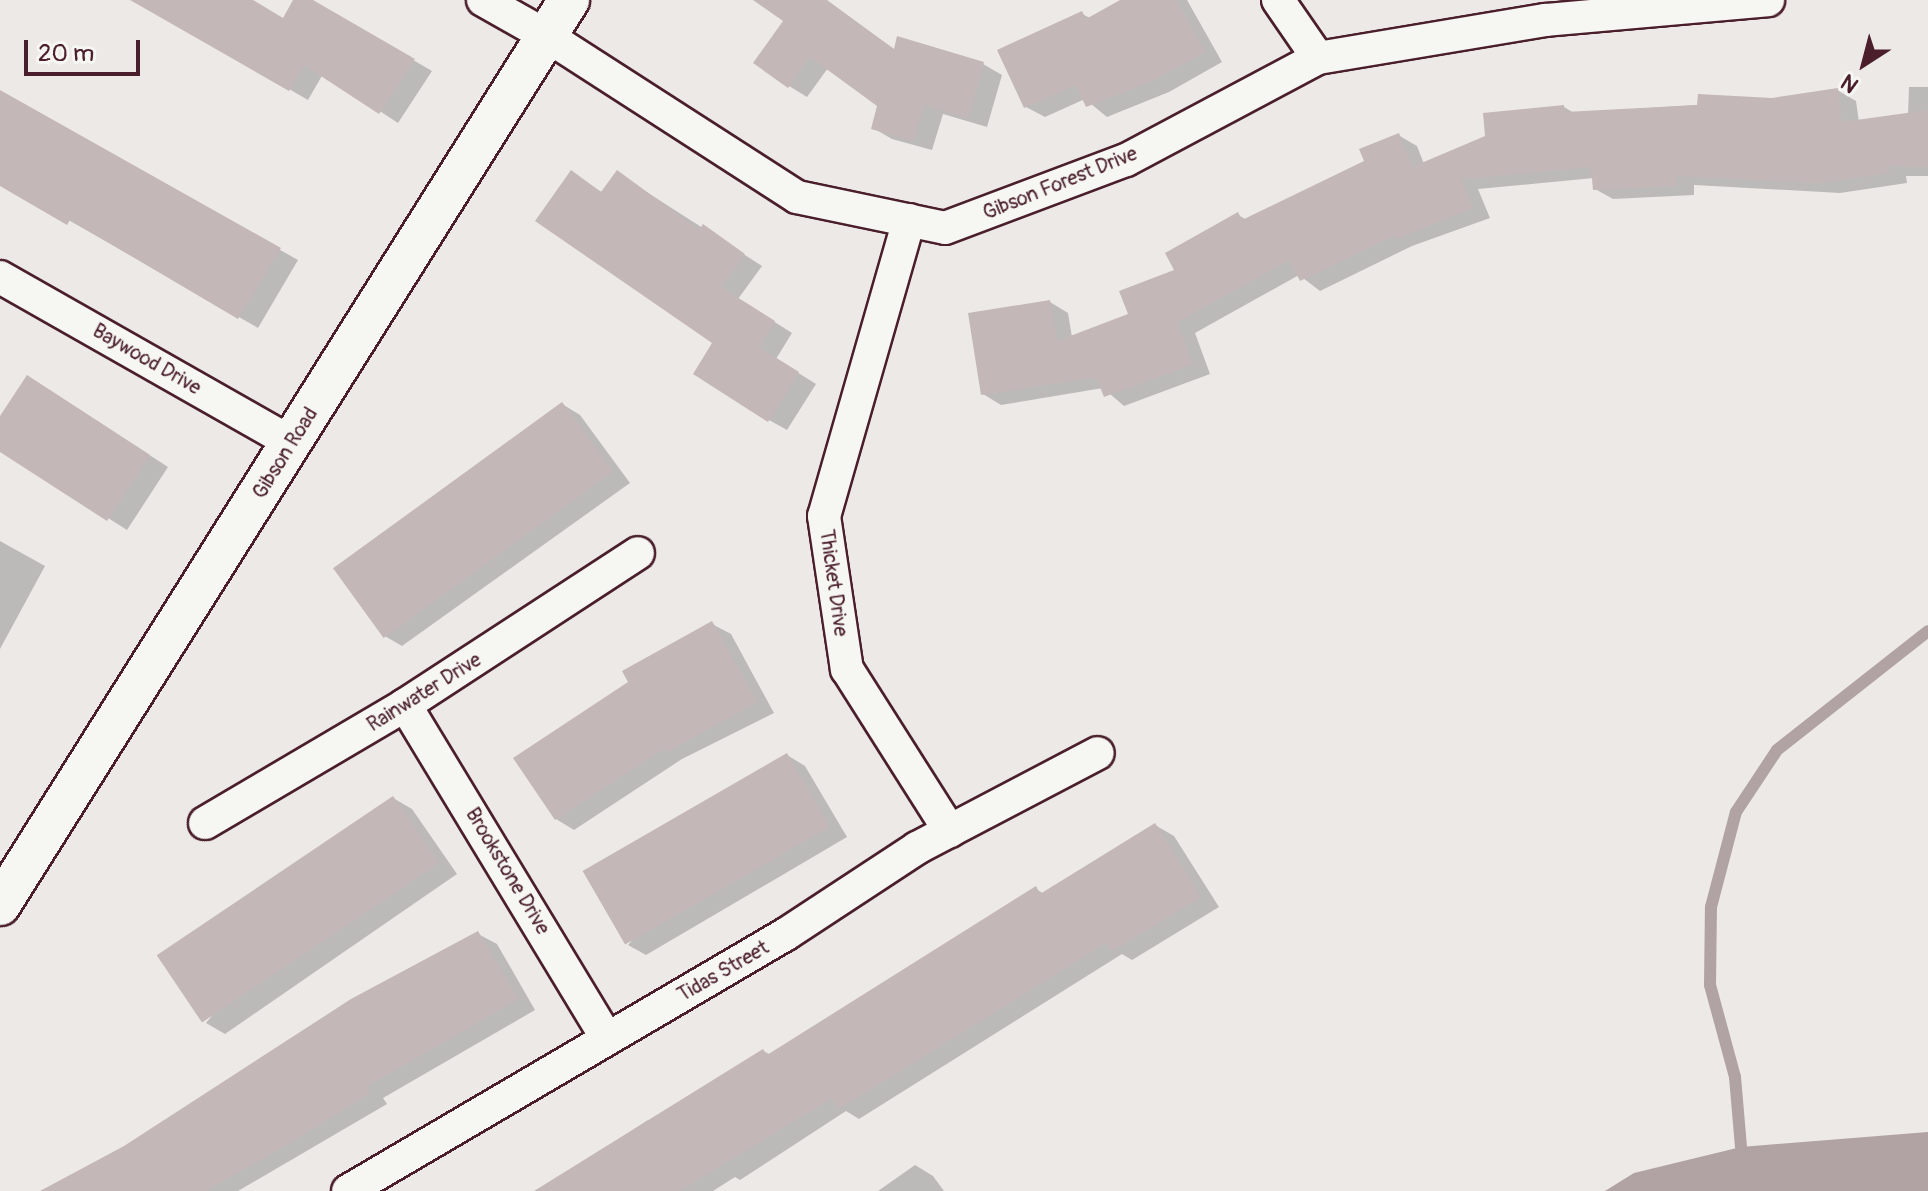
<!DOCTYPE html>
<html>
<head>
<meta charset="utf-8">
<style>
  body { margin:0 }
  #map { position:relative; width:1928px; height:1191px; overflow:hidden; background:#ece9e6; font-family:Pangolin,sans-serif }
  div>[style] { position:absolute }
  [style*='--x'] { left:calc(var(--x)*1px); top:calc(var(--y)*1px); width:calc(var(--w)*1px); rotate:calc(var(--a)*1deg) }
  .water>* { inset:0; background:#b1a2a3 }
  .shadow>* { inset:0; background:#0003 }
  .stream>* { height:12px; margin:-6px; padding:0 6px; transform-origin:6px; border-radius:6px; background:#b1a2a3 }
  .building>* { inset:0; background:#c4b7b7; transform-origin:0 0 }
  .roads { filter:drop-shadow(2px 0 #4a1f2b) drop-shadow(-2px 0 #4a1f2b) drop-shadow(0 2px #4a1f2b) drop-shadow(0 -2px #4a1f2b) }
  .minor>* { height:32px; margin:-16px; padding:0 16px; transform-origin:16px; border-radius:16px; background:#f6f6f2 }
  .tertiary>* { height:40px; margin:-20px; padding:0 20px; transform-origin:20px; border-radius:20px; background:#f6f6f2 }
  span { translate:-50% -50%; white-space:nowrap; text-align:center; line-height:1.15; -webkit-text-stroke:8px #f6f6f2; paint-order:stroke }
  .street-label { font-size:20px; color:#4a1f2b }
  .north { position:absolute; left:1824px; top:24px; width:80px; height:80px; -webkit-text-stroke:6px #f6f6f2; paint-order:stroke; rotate:216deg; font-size:22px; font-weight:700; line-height:32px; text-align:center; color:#4a1f2b }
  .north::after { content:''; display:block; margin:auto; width:28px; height:36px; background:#4a1f2b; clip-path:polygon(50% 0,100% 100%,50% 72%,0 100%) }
  .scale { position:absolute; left:24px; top:40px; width:116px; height:36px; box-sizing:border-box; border:4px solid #4a1f2b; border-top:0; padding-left:10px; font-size:24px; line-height:28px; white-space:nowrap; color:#4a1f2b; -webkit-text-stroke:6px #f6f6f2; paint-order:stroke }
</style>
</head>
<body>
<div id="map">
  <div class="water">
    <i style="clip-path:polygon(1928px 1132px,1928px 1191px,1605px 1191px,1634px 1173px,1741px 1147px)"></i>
  </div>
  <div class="shadow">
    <i style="clip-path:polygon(135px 0,250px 0,283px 20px,295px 0,310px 0,432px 71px,398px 123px,323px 74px,308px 100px)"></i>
    <i style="clip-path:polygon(757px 0,827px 0,895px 50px,983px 64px,1002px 75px,987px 127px,943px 114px,932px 150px,892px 139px,873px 128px,880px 105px,828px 68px,807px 97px,789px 86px,786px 21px)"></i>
    <i style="clip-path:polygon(1124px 0,1187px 0,1222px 62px,1169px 92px,1107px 117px,1085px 99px,1045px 117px,1026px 107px,1082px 14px,1090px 18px)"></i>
    <i style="clip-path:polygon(1909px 87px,1928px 87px,1928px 176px,1906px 176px,1907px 183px,1840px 193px,1694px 185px,1694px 195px,1613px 199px,1595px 189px,1594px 178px,1478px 189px,1490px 218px,1412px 246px,1320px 291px,1299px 275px,1195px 333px,1210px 374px,1124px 406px,1103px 388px,1001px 405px,983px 394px,1050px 302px,1068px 313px,1072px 337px,1130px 315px,1238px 215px,1247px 220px,1367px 162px,1398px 135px,1417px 146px,1424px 164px,1564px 107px,1574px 113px,1772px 100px,1837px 90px,1856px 101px,1859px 122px,1908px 115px)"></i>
    <i style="clip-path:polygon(0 92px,298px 260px,258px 328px,0 181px)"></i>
    <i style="clip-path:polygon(572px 173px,603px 193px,617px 173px,762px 266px,738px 299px,792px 333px,776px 359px,816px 384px,787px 430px,769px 420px,715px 343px)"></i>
    <i style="clip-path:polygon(46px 388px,168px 467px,127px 530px,0 449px,0 420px)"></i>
    <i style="clip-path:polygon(562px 404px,580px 415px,630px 483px,402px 646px,383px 635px)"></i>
    <i style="clip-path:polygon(0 541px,45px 566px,0 649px)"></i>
    <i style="clip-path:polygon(712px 624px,731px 634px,774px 713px,682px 759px,574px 830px,556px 819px,631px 683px)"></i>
    <i style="clip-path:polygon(787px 755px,805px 766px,847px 837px,646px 955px,628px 945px)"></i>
    <i style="clip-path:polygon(393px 798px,412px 809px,457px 874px,225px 1034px,206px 1023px)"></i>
    <i style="clip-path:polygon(1155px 825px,1174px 836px,1219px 907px,1132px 960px,1122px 954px,859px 1119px,846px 1111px,740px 1180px,735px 1177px,713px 1191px,529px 1191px,539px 1191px,648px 1120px,654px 1123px,763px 1051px,771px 1055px,1036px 889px,1044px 894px)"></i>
    <i style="clip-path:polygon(478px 934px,497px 944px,535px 1010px,383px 1098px,387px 1104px,238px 1191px,44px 1191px,125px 1147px)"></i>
    <i style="clip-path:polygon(915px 1165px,933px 1176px,944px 1191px,878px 1191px)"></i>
  </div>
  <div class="stream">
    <i style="--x:1741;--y:1147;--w:70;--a:-94.9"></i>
    <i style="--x:1735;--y:1077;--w:95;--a:-105.2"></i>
    <i style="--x:1710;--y:985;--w:78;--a:-89.3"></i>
    <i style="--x:1711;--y:907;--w:98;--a:-75.3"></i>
    <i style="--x:1736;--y:812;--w:74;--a:-56.5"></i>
    <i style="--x:1777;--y:750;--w:192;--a:-38.2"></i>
  </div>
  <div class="building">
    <i style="clip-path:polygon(130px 0,253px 0,283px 18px,293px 0,313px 0,415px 59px,379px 114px,304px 65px,289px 91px)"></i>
    <i style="clip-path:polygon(753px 0,826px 0,894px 49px,897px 36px,984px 62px,968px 118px,924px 105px,913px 141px,871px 129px,877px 106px,810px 57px,788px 88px,753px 63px,783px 21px)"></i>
    <i style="clip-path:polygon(1120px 0,1176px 0,1205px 52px,1150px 82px,1086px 107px,1076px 85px,1024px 108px,997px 50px,1082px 11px,1086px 19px)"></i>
    <i style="clip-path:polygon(1838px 88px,1842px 122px,1928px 110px,1928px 167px,1888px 166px,1889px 173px,1821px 183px,1676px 176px,1676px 186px,1593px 190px,1591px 167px,1461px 179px,1473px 208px,1396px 239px,1395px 235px,1300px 281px,1289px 260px,1177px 322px,1193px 364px,1104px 397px,1096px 377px,981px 395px,968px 313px,1050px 300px,1057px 341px,1128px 314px,1119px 291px,1174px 270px,1165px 253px,1238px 212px,1242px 220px,1364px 161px,1359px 149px,1399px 133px,1412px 167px,1485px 136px,1483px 113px,1564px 105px,1565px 112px,1697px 105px,1698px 94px,1772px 98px)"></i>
    <i style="clip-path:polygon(0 90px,281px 248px,238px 319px,70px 220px,67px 225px,0 186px)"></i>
    <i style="clip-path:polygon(571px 170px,601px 192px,617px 170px,699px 230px,703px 224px,745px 254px,721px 287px,775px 321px,759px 347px,799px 372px,768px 422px,693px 374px,712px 343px,535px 221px)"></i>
    <i style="clip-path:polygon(27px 375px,150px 455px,107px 521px,0 452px,0 416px)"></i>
    <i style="left:562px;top:402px;width:86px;height:283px;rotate:54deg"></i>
    <i style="clip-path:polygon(712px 621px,757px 702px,666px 752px,664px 748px,555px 820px,513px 758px,628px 682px,622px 671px)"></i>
    <i style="left:787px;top:753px;width:85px;height:236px;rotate:60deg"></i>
    <i style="left:393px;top:796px;width:81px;height:285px;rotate:56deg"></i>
    <i style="clip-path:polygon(1155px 823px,1201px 897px,1112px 951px,1107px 942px,839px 1109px,832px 1098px,679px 1191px,534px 1191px,763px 1049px,767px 1055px,1036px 886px,1040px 894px)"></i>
    <i style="clip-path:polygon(478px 931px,518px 999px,366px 1087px,370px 1093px,293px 1141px,206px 1191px,40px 1191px,124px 1146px,351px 999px)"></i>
  </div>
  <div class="roads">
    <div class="minor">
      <i style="--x:483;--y:0;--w:73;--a:29.4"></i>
      <i style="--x:547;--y:36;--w:297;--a:32.8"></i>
      <i style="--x:797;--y:197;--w:151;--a:11.8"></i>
      <i style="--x:945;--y:228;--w:193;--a:-20.6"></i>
      <i style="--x:1126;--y:160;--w:217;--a:-28"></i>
      <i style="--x:1318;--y:58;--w:231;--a:-9.5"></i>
      <i style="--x:1546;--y:20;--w:223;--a:-5.1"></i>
      <i style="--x:1278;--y:0;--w:70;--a:55.4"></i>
      <i style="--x:909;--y:220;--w:308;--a:106"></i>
      <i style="--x:824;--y:516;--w:155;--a:81.5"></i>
      <i style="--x:847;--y:669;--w:192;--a:57.6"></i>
      <i style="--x:0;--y:277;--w:336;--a:29.6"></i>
      <i style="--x:405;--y:705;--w:390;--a:58.8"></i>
      <i style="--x:205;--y:823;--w:232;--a:-30.5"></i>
      <i style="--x:405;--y:705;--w:278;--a:-33.1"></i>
      <i style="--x:348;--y:1191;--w:508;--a:-30.4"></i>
      <i style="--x:786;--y:934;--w:157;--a:-33.3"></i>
      <i style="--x:917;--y:848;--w:204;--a:-27.7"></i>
    </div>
    <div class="tertiary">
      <i style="--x:0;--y:905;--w:1069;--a:-57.84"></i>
    </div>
  </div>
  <div class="street-label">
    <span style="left:1060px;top:183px;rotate:-22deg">Gibson Forest Drive</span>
    <span style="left:147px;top:359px;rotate:30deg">Baywood Drive</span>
    <span style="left:285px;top:453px;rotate:-58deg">Gibson Road</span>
    <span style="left:834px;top:583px;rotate:82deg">Thicket Drive</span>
    <span style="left:424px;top:692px;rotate:-32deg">Rainwater Drive</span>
    <span style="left:508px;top:871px;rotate:59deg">Brookstone Drive</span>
    <span style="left:723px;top:971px;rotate:-30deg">Tidas Street</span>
  </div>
  <div class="north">N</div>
  <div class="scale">20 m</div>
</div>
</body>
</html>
